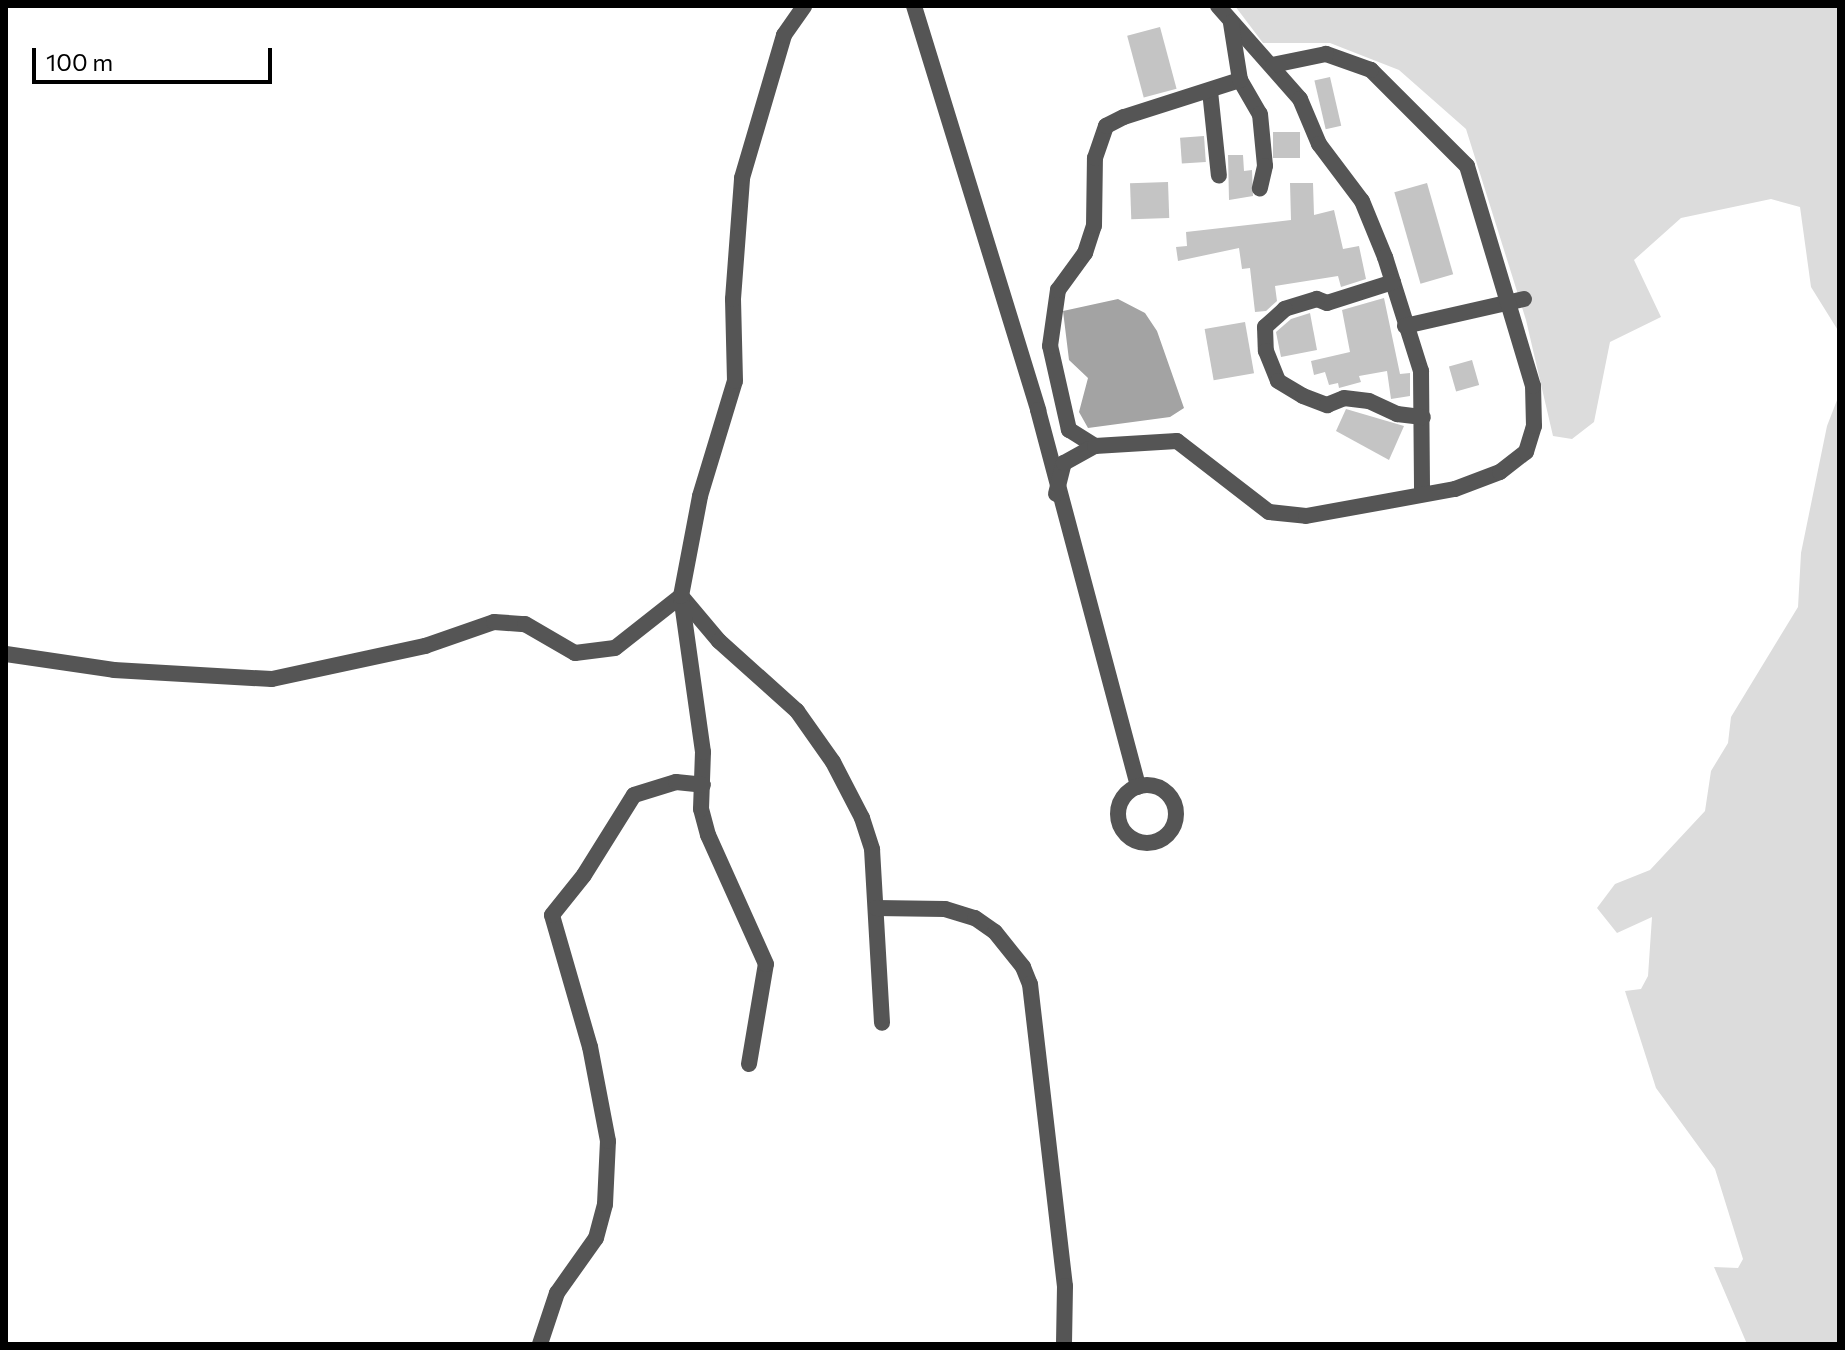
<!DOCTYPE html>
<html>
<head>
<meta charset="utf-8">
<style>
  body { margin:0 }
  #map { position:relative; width:1845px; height:1350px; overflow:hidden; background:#fff; font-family:Commissioner,sans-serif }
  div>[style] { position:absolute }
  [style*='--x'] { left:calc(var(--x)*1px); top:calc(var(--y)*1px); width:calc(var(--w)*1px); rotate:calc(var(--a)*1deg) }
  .green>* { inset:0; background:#dcdcdc }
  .water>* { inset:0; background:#a3a3a3 }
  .building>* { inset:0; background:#c4c4c4; transform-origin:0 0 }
  .street>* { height:16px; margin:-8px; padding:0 8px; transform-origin:8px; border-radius:8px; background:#555 }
  .street>.ring { margin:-8px; padding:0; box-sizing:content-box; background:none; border:16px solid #555; border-radius:50% }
  span { translate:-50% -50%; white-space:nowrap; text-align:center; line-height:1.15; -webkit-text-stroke:7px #fff; paint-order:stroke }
  .frame { position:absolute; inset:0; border:8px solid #000; pointer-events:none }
  .scale { position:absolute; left:32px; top:48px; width:240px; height:36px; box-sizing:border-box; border:4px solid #000; border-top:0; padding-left:10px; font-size:24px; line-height:28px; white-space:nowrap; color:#000; -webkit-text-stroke:6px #fff; paint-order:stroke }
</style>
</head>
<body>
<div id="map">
  <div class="green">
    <i style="clip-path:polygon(1235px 6px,1839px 6px,1839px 332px,1811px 287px,1800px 207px,1771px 199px,1681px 218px,1634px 260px,1661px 317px,1610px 342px,1594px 422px,1572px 439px,1553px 436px,1526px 320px,1466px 129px,1399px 70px,1330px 43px,1263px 43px)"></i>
    <i style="clip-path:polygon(1839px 395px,1839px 1344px,1747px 1344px,1714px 1267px,1738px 1268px,1743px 1259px,1715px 1169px,1656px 1088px,1625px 991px,1641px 989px,1648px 976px,1652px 917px,1617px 933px,1597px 908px,1615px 884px,1650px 870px,1705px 811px,1711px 771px,1728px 743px,1731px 717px,1798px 607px,1801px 553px,1827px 426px)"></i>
  </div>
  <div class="water">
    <i style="clip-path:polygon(1118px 299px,1145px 313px,1157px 331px,1184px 408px,1170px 417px,1088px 428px,1079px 412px,1088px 378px,1069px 360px,1063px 311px)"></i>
  </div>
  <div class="building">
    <i style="left:1160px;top:27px;width:64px;height:34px;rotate:75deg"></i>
    <i style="left:1330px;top:77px;width:50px;height:16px;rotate:77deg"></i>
    <i style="left:1300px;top:132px;width:26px;height:27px;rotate:90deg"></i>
    <i style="left:1204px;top:136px;width:26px;height:24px;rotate:86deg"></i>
    <i style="clip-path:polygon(1228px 155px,1243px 155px,1244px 171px,1252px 170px,1253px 196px,1229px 200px)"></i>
    <i style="left:1168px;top:182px;width:36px;height:38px;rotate:88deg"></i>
    <i style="clip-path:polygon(1290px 183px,1313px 183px,1314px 215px,1334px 210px,1343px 249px,1359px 246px,1366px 279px,1341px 287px,1338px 276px,1275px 286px,1277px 301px,1266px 311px,1255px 312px,1250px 268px,1242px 269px,1239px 248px,1178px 261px,1176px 247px,1187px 246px,1186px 232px,1291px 220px)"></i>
    <i style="left:1427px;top:183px;width:95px;height:34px;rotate:74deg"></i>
    <i style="clip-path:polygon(1384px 298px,1400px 374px,1410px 373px,1410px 396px,1391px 399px,1387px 371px,1359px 376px,1361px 382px,1339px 388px,1338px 383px,1329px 385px,1325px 372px,1314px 375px,1311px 361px,1350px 352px,1342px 310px)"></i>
    <i style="clip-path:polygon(1310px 313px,1317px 350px,1281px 357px,1276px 332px,1291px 319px)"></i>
    <i style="left:1245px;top:322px;width:52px;height:41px;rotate:80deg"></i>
    <i style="left:1472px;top:360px;width:26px;height:24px;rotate:74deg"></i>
    <i style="clip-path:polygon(1346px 409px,1404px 426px,1389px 460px,1336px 431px)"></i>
  </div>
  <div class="street">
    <i style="--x:914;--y:6;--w:423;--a:72.9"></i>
    <i style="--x:1038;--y:410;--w:390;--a:75.1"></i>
    <i style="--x:1218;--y:6;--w:124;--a:48.6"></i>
    <i style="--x:1300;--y:99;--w:49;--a:67.1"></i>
    <i style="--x:1319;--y:144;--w:71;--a:53"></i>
    <i style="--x:1362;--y:201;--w:61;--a:67.7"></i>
    <i style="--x:1385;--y:257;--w:120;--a:72.5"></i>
    <i style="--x:1421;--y:371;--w:123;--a:89.5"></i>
    <i style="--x:1240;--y:80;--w:39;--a:60"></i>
    <i style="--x:1260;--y:114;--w:52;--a:84.5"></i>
    <i style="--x:1265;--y:166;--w:23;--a:103"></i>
    <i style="--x:1210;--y:91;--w:85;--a:84"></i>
    <i style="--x:1393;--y:282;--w:69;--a:162.3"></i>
    <i style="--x:1327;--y:303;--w:11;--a:-158"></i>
    <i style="--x:1317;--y:299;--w:34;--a:163"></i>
    <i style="--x:1285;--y:309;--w:27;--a:138"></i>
    <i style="--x:1265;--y:327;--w:24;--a:88"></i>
    <i style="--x:1266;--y:351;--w:32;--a:68"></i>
    <i style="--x:1278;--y:381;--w:29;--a:31"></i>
    <i style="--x:1303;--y:396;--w:26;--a:21"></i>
    <i style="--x:1327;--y:405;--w:18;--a:-22"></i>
    <i style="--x:1344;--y:398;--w:25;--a:7"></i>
    <i style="--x:1369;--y:401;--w:31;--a:25"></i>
    <i style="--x:1397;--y:414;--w:26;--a:7"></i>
    <i style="--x:1405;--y:326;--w:122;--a:-12.8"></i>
    <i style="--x:1095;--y:446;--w:31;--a:-148"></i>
    <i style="--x:1069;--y:430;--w:86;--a:-102.7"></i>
    <i style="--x:1050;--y:346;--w:57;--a:-81.9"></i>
    <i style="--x:1058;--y:290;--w:46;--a:-53.9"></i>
    <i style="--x:1085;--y:253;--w:28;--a:-72"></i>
    <i style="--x:1094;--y:226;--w:68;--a:-89.2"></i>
    <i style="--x:1095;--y:158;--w:34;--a:-71"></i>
    <i style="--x:1106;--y:126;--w:20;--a:-27"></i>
    <i style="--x:1124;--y:117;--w:122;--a:-17.7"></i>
    <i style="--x:1240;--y:80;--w:58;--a:-99"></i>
    <i style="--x:1056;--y:494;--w:32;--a:-76"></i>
    <i style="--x:1064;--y:463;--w:35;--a:-29"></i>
    <i style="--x:1095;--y:446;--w:82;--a:-3.5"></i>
    <i style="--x:1177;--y:441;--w:116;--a:37.7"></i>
    <i style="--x:1269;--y:512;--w:37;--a:6"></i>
    <i style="--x:1306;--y:516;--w:151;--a:-10.3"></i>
    <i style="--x:1455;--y:489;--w:48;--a:-20.7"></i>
    <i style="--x:1500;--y:472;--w:33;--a:-38"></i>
    <i style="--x:1526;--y:452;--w:27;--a:-73"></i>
    <i style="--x:1534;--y:426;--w:40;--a:-91.4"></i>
    <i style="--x:1533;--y:386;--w:230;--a:-106.7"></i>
    <i style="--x:1467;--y:166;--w:136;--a:-135"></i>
    <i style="--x:1371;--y:70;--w:48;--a:-160.4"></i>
    <i style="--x:1326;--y:54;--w:54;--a:168.3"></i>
    <i style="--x:6;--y:654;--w:109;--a:8.4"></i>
    <i style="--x:114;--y:670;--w:158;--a:3.3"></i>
    <i style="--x:272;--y:679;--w:157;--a:-12.2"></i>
    <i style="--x:425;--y:646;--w:73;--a:-19.2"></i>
    <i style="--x:494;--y:622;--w:31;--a:4"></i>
    <i style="--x:525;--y:624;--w:58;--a:30.1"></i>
    <i style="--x:575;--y:653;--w:40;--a:-7.1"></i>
    <i style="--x:615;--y:648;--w:84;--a:-38.2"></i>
    <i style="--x:681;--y:596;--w:59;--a:49.8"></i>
    <i style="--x:719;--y:641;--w:105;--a:41.9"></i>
    <i style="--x:797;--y:711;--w:62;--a:54.8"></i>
    <i style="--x:833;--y:762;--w:63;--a:62.6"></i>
    <i style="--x:862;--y:818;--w:33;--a:72"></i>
    <i style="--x:872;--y:849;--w:174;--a:86.7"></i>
    <i class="ring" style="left:1118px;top:785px;width:42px;height:42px"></i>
    <i style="--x:876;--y:908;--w:69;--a:0.8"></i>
    <i style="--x:945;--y:909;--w:31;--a:17"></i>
    <i style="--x:975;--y:918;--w:24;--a:35"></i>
    <i style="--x:995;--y:932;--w:45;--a:51.3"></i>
    <i style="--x:1023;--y:967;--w:18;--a:68"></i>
    <i style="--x:1030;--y:984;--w:304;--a:83.4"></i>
    <i style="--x:1065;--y:1286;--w:58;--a:91"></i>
    <i style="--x:749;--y:1064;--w:101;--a:-80.4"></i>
    <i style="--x:766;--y:964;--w:141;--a:-114.2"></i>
    <i style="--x:708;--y:835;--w:27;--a:-105"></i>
    <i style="--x:701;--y:809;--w:57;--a:-88"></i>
    <i style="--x:703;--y:752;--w:158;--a:-98"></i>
    <i style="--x:681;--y:596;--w:102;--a:-79.2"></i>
    <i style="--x:700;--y:496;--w:120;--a:-73.1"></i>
    <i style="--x:735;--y:381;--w:82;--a:-91.4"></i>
    <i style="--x:733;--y:299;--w:121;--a:-85.7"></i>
    <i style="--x:742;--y:178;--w:149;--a:-73.6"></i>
    <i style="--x:784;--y:35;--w:35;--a:-55"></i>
    <i style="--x:540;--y:1344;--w:54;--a:-71.6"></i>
    <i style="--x:557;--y:1293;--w:67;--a:-54.7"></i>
    <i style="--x:596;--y:1238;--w:35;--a:-75"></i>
    <i style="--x:605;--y:1204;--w:63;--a:-87.3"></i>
    <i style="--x:608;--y:1141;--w:96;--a:-100.8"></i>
    <i style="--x:590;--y:1047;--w:137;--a:-106.1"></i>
    <i style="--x:552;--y:915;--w:51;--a:-51.3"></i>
    <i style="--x:584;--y:875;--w:94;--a:-58"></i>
    <i style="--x:634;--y:795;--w:44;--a:-17.2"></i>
    <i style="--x:676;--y:782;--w:27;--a:6"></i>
  </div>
  <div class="frame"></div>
  <div class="scale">100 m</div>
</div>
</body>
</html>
